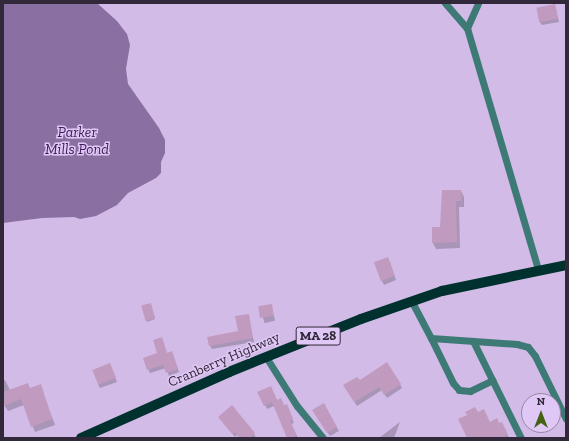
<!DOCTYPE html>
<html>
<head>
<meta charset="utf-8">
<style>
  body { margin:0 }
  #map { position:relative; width:569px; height:441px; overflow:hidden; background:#d2bbe7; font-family:"Zilla Slab",serif }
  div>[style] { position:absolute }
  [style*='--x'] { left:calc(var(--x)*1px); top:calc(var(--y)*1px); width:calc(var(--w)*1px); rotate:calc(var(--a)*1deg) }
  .water>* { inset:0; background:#8a6fa2 }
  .shadow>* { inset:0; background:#0003; transform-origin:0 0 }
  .building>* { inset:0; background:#c19bbf; transform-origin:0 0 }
  .lane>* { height:7px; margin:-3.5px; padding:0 3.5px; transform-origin:3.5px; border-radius:3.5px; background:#3d7a75 }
  .primary>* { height:10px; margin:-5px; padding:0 5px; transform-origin:5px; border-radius:5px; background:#01312e }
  span { translate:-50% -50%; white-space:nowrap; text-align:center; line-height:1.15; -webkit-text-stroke:3px #dfc8f5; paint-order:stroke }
  .shield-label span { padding:1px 3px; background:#dfc8f5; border:1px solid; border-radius:3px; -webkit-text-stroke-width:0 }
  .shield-label { font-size:13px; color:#312839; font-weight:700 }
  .street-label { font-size:14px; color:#312839 }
  .water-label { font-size:15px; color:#3f1959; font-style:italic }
  .frame { position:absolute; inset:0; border:4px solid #312839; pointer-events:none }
  .north { position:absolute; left:521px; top:393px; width:40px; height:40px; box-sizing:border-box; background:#dfc8f5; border:1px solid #98a; border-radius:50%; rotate:0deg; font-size:11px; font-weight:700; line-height:16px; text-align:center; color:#312839 }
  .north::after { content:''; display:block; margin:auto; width:14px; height:18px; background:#456214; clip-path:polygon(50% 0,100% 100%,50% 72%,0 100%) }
</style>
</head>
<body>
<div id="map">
  <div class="water">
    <i style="clip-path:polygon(3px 3px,97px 3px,117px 21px,127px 34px,130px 45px,126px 69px,128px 84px,159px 128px,165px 140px,165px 153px,161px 162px,161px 173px,156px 178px,128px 193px,117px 205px,96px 216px,80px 219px,74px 217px,42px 218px,3px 223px)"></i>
  </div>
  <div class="shadow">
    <i style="clip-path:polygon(555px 5px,559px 22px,542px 25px,539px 21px)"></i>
    <i style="clip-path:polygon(461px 191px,464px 197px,464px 207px,459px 207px,460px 248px,436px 249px,433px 243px)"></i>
    <i style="clip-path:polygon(390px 262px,396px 280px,384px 285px,382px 281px)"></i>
    <i style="clip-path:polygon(151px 305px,155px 319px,147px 322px,146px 320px)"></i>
    <i style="left:271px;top:305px;width:16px;height:11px;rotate:75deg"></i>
    <i style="clip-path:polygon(248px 315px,254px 342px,212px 349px,210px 346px,239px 332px)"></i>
    <i style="clip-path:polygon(162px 339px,167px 354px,173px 355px,179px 372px,169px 376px,166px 368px,150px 373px,144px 359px,158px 354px)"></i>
    <i style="clip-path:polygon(110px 364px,117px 382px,100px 388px,98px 384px)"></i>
    <i style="clip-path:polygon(3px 380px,5px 380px,10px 390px,30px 389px,40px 385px,55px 425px,35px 432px,24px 405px,8px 411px,3px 403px)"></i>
    <i style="clip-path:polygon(359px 382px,400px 384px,402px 388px,387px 398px,382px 390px,357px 406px,345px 386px)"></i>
    <i style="clip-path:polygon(259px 392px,277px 401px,288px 409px,294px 423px,291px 424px,298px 438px,289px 438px,274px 406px,267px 409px)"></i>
    <i style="clip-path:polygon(323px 405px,339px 431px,330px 436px,315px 414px)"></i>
    <i style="clip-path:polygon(232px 407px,254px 434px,256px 438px,239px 438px,237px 435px,235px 437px,222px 421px)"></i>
    <i style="clip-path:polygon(478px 413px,490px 423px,499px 425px,505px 429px,509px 438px,468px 438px)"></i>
    <i style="clip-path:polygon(400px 422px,394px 438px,379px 438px)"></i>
  </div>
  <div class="building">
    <i style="left:555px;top:4px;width:15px;height:19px;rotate:79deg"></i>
    <i style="clip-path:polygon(442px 190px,461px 190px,462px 201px,456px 201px,457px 242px,432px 243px,432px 227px,440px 227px)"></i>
    <i style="left:388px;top:257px;width:20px;height:15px;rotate:70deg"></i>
    <i style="left:151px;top:303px;width:16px;height:10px;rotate:75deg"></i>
    <i style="left:272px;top:304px;width:12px;height:14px;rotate:81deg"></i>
    <i style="clip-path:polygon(249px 314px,253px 338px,209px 346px,207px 337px,238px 331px,235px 316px)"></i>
    <i style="clip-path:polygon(162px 337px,167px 353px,172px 351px,178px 369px,166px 373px,163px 365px,147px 370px,143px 358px,157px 353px,153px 340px)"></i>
    <i style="clip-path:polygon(387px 362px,401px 384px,384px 395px,379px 387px,354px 402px,343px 385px,357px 377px,360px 380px)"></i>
    <i style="left:110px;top:363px;width:16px;height:19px;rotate:68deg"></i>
    <i style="clip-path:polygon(28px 383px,30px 388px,41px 384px,52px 419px,31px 427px,21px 399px,3px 406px,3px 392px)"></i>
    <i style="clip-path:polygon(271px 386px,277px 400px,281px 398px,284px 405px,287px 404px,293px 419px,290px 420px,297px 436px,287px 438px,272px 402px,264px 406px,257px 392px)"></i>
    <i style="clip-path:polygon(324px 403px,337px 427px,327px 433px,312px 410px)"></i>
    <i style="clip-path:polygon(232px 405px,255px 433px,249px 438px,239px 438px,235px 432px,232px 434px,218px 417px)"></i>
    <i style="clip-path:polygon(475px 407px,478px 412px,484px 409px,490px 422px,497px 418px,499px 423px,502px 422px,508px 435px,500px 438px,467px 438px,458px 419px,467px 415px,465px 412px)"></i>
  </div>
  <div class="lane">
    <i style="--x:445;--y:3;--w:33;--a:49"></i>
    <i style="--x:467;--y:28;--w:252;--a:73.6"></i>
    <i style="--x:467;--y:28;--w:27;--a:-66"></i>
    <i style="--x:412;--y:302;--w:41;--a:62.2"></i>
    <i style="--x:431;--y:338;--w:86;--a:4"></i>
    <i style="--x:517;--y:344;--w:11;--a:15"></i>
    <i style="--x:528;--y:347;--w:11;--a:52"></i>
    <i style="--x:535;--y:356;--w:70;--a:63.8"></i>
    <i style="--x:431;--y:338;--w:50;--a:63.9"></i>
    <i style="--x:453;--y:383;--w:9;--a:49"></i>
    <i style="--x:459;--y:390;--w:11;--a:5"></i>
    <i style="--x:470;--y:391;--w:25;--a:-26"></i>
    <i style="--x:473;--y:341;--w:108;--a:63.7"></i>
    <i style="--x:266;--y:357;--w:58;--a:57.7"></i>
    <i style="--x:297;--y:406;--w:41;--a:50.9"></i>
  </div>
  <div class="primary">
    <i style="--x:81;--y:438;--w:162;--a:-24"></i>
    <i style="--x:229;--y:372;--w:142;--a:-21.9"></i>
    <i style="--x:361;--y:319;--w:86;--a:-19.1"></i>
    <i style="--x:442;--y:291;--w:127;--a:-11.8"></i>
  </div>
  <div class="shield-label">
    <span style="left:318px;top:336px">MA 28</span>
  </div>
  <div class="street-label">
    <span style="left:224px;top:360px;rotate:-23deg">Cranberry Highway</span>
  </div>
  <div class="water-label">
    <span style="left:77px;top:141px">Parker<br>Mills Pond</span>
  </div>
  <div class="frame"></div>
  <div class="north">N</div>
</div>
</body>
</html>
